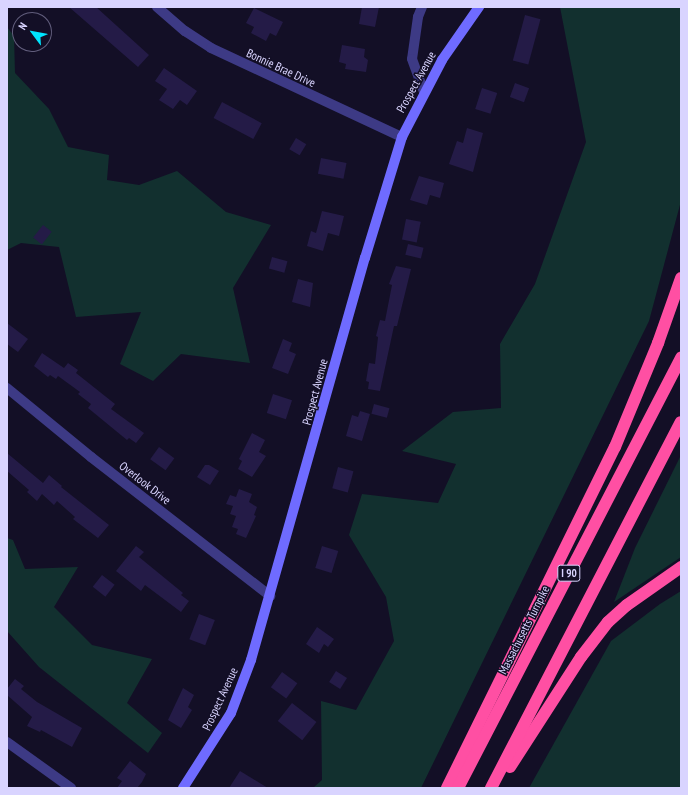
<!DOCTYPE html>
<html>
<head>
<meta charset="utf-8">
<style>
  body { margin:0 }
  #map { position:relative; width:688px; height:795px; overflow:hidden; background:#130f26; font-family:"PT Sans Narrow",sans-serif }
  div>[style] { position:absolute }
  [style*='--x'] { left:calc(var(--x)*1px); top:calc(var(--y)*1px); width:calc(var(--w)*1px); rotate:calc(var(--a)*1deg) }
  .green>* { inset:0; background:#12302f }
  .building>* { inset:0; background:#241b47; transform-origin:0 0 }
  .street>* { height:10px; margin:-5px; padding:0 5px; transform-origin:5px; border-radius:5px; background:#3d3a85 }
  .secondary>* { height:10px; margin:-5px; padding:0 5px; transform-origin:5px; border-radius:5px; background:#6f6bff }
  .highway>* { height:12px; margin:-6px; padding:0 6px; transform-origin:6px; border-radius:6px; background:#ff4fa3 }
  span { translate:-50% -50%; white-space:nowrap; text-align:center; line-height:1.15; -webkit-text-stroke:3px #130f26; paint-order:stroke }
  .shield-label span { padding:1px 3px; background:#130f26; border:1px solid; border-radius:3px; -webkit-text-stroke-width:0 }
  .shield-label { font-size:11px; color:#d9d4ff; font-weight:700 }
  .street-label { font-size:12px; color:#d9d4ff }
  .frame { position:absolute; inset:0; border:8px solid #d9d4ff; pointer-events:none }
  .north { position:absolute; left:12px; top:12px; width:40px; height:40px; box-sizing:border-box; background:#130f26; border:1px solid #625e7d; border-radius:50%; rotate:302deg; font-size:11px; font-weight:700; line-height:16px; text-align:center; color:#d9d4ff }
  .north::after { content:''; display:block; margin:auto; width:14px; height:18px; background:#00e5ff; clip-path:polygon(50% 0,100% 100%,50% 72%,0 100%) }
</style>
</head>
<body>
<div id="map">
  <div class="green">
    <i style="clip-path:polygon(560px 7px,681px 7px,681px 201px,649px 321px,421px 788px,313px 788px,322px 780px,321px 701px,356px 710px,394px 641px,386px 597px,349px 535px,362px 494px,438px 503px,456px 464px,402px 451px,453px 412px,501px 408px,500px 344px,535px 284px,586px 142px)"></i>
    <i style="clip-path:polygon(7px 27px,14px 36px,15px 73px,49px 109px,68px 147px,109px 155px,107px 180px,139px 185px,177px 171px,226px 212px,271px 225px,233px 288px,250px 363px,181px 354px,153px 381px,120px 364px,141px 312px,76px 317px,59px 247px,21px 243px,7px 250px)"></i>
    <i style="clip-path:polygon(681px 455px,681px 557px,614px 602px,635px 548px)"></i>
    <i style="clip-path:polygon(7px 538px,13px 540px,25px 569px,78px 567px,54px 607px,92px 645px,152px 659px,127px 703px,162px 733px,148px 753px,39px 667px,7px 631px)"></i>
    <i style="clip-path:polygon(681px 591px,681px 788px,529px 788px,611px 641px,660px 604px)"></i>
  </div>
  <div class="building">
    <i style="clip-path:polygon(69px 7px,96px 7px,149px 55px,138px 67px)"></i>
    <i style="clip-path:polygon(362px 7px,379px 7px,375px 27px,359px 24px)"></i>
    <i style="clip-path:polygon(254px 8px,283px 22px,276px 36px,270px 33px,266px 41px,251px 33px,254px 27px,246px 23px)"></i>
    <i style="left:525px;top:15px;width:16px;height:47px;rotate:15deg"></i>
    <i style="clip-path:polygon(342px 45px,365px 49px,364px 57px,368px 60px,366px 72px,345px 69px,346px 64px,339px 62px)"></i>
    <i style="clip-path:polygon(164px 68px,197px 91px,187px 105px,180px 100px,173px 109px,159px 100px,167px 89px,155px 81px)"></i>
    <i style="left:515px;top:83px;width:15px;height:15px;rotate:20deg"></i>
    <i style="left:482px;top:88px;width:16px;height:22px;rotate:18deg"></i>
    <i style="left:222px;top:102px;width:45px;height:18px;rotate:28deg"></i>
    <i style="clip-path:polygon(467px 128px,483px 133px,473px 172px,449px 164px,457px 141px,463px 143px)"></i>
    <i style="left:296px;top:138px;width:12px;height:13px;rotate:31deg"></i>
    <i style="left:321px;top:158px;width:26px;height:16px;rotate:11deg"></i>
    <i style="clip-path:polygon(419px 176px,444px 183px,440px 198px,430px 195px,427px 205px,410px 200px)"></i>
    <i style="clip-path:polygon(322px 211px,344px 216px,339px 236px,328px 233px,323px 251px,307px 246px,311px 231px,316px 233px)"></i>
    <i style="left:406px;top:219px;width:15px;height:21px;rotate:11deg"></i>
    <i style="left:43px;top:225px;width:11px;height:16px;rotate:38deg"></i>
    <i style="left:408px;top:244px;width:16px;height:11px;rotate:14deg"></i>
    <i style="left:272px;top:257px;width:16px;height:12px;rotate:15deg"></i>
    <i style="clip-path:polygon(396px 266px,411px 269px,397px 326px,394px 326px,380px 391px,368px 389px,369px 382px,366px 381px,369px 363px,375px 364px,378px 337px,376px 336px,380px 320px,385px 321px,392px 285px,389px 284px)"></i>
    <i style="clip-path:polygon(298px 279px,313px 283px,310px 307px,292px 302px)"></i>
    <i style="clip-path:polygon(7px 323px,28px 339px,18px 352px,7px 344px)"></i>
    <i style="clip-path:polygon(283px 339px,292px 343px,289px 351px,296px 354px,288px 374px,272px 368px)"></i>
    <i style="clip-path:polygon(42px 353px,64px 368px,68px 363px,78px 370px,76px 373px,115px 404px,111px 409px,144px 433px,136px 443px,129px 438px,127px 440px,88px 408px,91px 404px,78px 394px,80px 392px,58px 376px,56px 379px,50px 375px,48px 377px,34px 366px)"></i>
    <i style="left:273px;top:394px;width:20px;height:20px;rotate:18deg"></i>
    <i style="left:374px;top:404px;width:16px;height:10px;rotate:15deg"></i>
    <i style="clip-path:polygon(360px 411px,370px 414px,362px 441px,346px 436px,352px 415px,358px 417px)"></i>
    <i style="clip-path:polygon(252px 433px,265px 440px,259px 452px,266px 456px,252px 477px,238px 469px,242px 461px,239px 459px)"></i>
    <i style="left:159px;top:447px;width:19px;height:15px;rotate:36deg"></i>
    <i style="clip-path:polygon(7px 453px,43px 483px,49px 475px,62px 486px,61px 487px,109px 525px,98px 538px,73px 519px,75px 517px,57px 501px,54px 505px,42px 494px,37px 501px,27px 492px,29px 490px,7px 471px)"></i>
    <i style="clip-path:polygon(205px 465px,209px 465px,219px 471px,210px 485px,197px 477px)"></i>
    <i style="left:338px;top:467px;width:16px;height:22px;rotate:15deg"></i>
    <i style="clip-path:polygon(239px 489px,252px 494px,249px 502px,257px 507px,254px 515px,256px 516px,246px 538px,236px 534px,238px 529px,232px 527px,236px 516px,230px 514px,233px 506px,226px 504px,230px 495px,236px 497px)"></i>
    <i style="clip-path:polygon(136px 546px,144px 552px,139px 557px,183px 593px,181px 595px,189px 601px,181px 612px,145px 585px,141px 591px,116px 571px)"></i>
    <i style="left:322px;top:546px;width:17px;height:23px;rotate:17deg"></i>
    <i style="left:102px;top:575px;width:16px;height:15px;rotate:38deg"></i>
    <i style="left:199px;top:614px;width:17px;height:27px;rotate:21deg"></i>
    <i style="clip-path:polygon(317px 627px,334px 639px,328px 647px,324px 644px,319px 653px,306px 644px)"></i>
    <i style="left:336px;top:671px;width:13px;height:13px;rotate:32deg"></i>
    <i style="left:282px;top:672px;width:19px;height:19px;rotate:36deg"></i>
    <i style="clip-path:polygon(15px 679px,24px 686px,21px 689px,37px 702px,82px 728px,72px 747px,41px 730px,40px 732px,27px 726px,32px 717px,7px 695px,7px 689px)"></i>
    <i style="clip-path:polygon(183px 688px,194px 695px,188px 707px,192px 710px,181px 728px,168px 720px)"></i>
    <i style="left:292px;top:703px;width:31px;height:23px;rotate:38deg"></i>
    <i style="clip-path:polygon(130px 761px,146px 774px,142px 782px,137px 788px,117px 788px,122px 781px,117px 778px)"></i>
    <i style="clip-path:polygon(240px 771px,268px 788px,229px 788px)"></i>
  </div>
  <div class="street">
    <i style="--x:157;--y:7;--w:37;--a:41"></i>
    <i style="--x:185;--y:31;--w:31;--a:33"></i>
    <i style="--x:211;--y:48;--w:211;--a:25"></i>
    <i style="--x:422;--y:7;--w:11;--a:112"></i>
    <i style="--x:418;--y:17;--w:42;--a:98.1"></i>
    <i style="--x:412;--y:59;--w:35;--a:70"></i>
    <i style="--x:7;--y:388;--w:109;--a:39.4"></i>
    <i style="--x:91;--y:457;--w:227;--a:37.8"></i>
    <i style="--x:7;--y:742;--w:79;--a:35.7"></i>
  </div>
  <div class="secondary">
    <i style="--x:183;--y:788;--w:89;--a:-57.4"></i>
    <i style="--x:231;--y:713;--w:57;--a:-69.3"></i>
    <i style="--x:251;--y:660;--w:418;--a:-74.2"></i>
    <i style="--x:365;--y:258;--w:127;--a:-73"></i>
    <i style="--x:402;--y:137;--w:87;--a:-62.5"></i>
    <i style="--x:442;--y:60;--w:65;--a:-55.1"></i>
  </div>
  <div class="highway">
    <i style="--x:510;--y:767;--w:131;--a:-57.2"></i>
    <i style="--x:581;--y:657;--w:44;--a:-52.4"></i>
    <i style="--x:608;--y:622;--w:25;--a:-42"></i>
    <i style="--x:627;--y:605;--w:66;--a:-35.1"></i>
    <i style="--x:447;--y:788;--w:380;--a:-63.8"></i>
    <i style="--x:615;--y:447;--w:113;--a:-67.5"></i>
    <i style="--x:658;--y:343;--w:69;--a:-70.5"></i>
    <i style="--x:458;--y:788;--w:485;--a:-62.6"></i>
    <i style="--x:491;--y:788;--w:412;--a:-62.6"></i>
  </div>
  <div class="shield-label">
    <span style="left:569px;top:573px">I 90</span>
  </div>
  <div class="street-label">
    <span style="left:281px;top:68px;rotate:25deg">Bonnie Brae Drive</span>
    <span style="left:416px;top:82px;rotate:-61deg">Prospect Avenue</span>
    <span style="left:315px;top:392px;rotate:-75deg">Prospect Avenue</span>
    <span style="left:145px;top:483px;rotate:38deg">Overlook Drive</span>
    <span style="left:524px;top:630px;rotate:-63deg">Massachusetts Turnpike</span>
    <span style="left:220px;top:699px;rotate:-65deg">Prospect Avenue</span>
  </div>
  <div class="frame"></div>
  <div class="north">N</div>
</div>
</body>
</html>
